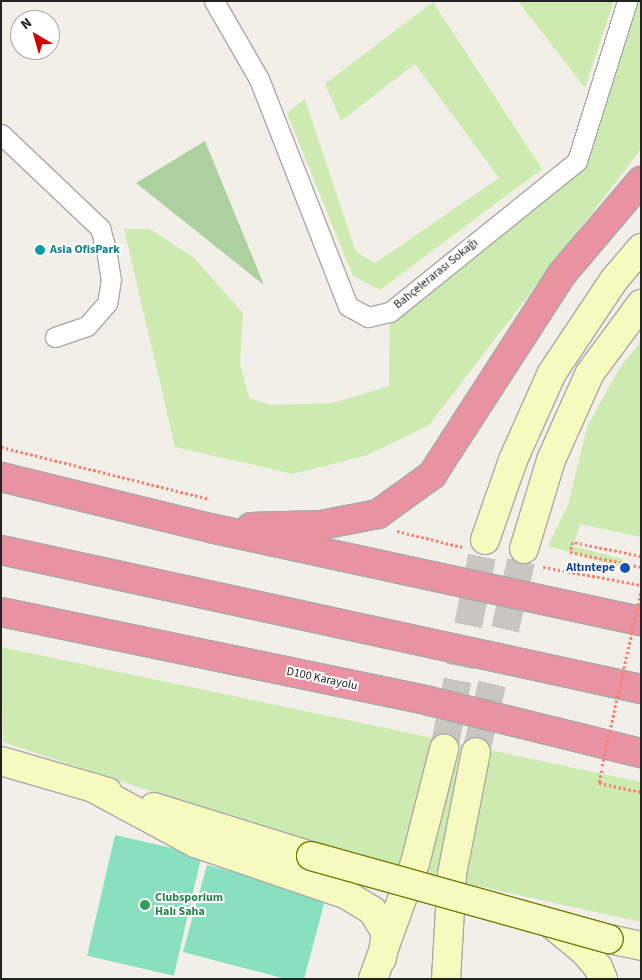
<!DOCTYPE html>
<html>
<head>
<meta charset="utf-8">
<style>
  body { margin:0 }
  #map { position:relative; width:642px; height:980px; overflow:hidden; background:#f2efe9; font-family:"Source Sans 3",sans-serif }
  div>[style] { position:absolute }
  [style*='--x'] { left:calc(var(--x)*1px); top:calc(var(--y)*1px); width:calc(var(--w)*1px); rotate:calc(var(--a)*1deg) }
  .grass>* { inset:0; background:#cdebb0 }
  .forest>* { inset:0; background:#add19e }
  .pitch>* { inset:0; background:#88e0be; transform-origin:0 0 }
  .secondary-tunnel>* { height:28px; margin-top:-14px; transform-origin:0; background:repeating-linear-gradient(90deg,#c8c6c1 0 28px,transparent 0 42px) }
  .path>* { height:3px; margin-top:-1.5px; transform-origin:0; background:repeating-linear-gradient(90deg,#fa8072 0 2.5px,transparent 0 5px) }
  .roads { filter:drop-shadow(1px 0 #a9a9a9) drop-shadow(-1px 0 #a9a9a9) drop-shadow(0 1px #a9a9a9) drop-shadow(0 -1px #a9a9a9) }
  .street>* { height:19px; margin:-9.5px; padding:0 9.5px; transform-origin:9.5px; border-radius:9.5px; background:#fff }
  .secondary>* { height:28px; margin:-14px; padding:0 14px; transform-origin:14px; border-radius:14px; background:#f7fabf }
  .highway>* { height:28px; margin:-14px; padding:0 14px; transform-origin:14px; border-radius:14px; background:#e892a2 }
  .path-bridge>* { height:3px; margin-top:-1.5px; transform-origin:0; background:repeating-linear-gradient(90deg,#fa8072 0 2.5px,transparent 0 5px) }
  .bridges { filter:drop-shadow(1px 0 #707d05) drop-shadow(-1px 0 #707d05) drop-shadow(0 1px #707d05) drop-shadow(0 -1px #707d05) }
  .secondary-bridge>* { height:28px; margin:-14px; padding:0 14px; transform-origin:14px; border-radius:14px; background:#f7fabf }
  .dots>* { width:14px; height:14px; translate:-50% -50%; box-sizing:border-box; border:2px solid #fff; border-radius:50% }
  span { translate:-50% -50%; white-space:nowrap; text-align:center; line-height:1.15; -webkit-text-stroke:4px #fff; paint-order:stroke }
  .culture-label { font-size:12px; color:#0d838f; font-weight:700 }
  .left { translate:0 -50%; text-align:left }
  .street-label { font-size:12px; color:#222 }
  .transit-label { font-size:12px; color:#164399; font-weight:700 }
  .right { translate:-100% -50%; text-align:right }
  .leisure-label { font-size:12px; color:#27864d; font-weight:700 }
  .frame { position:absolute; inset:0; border:2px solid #222; pointer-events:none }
  .north { position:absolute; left:10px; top:10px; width:50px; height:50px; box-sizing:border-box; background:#fff; border:1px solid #a7a7a7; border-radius:50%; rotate:322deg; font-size:14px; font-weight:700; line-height:20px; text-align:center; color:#222 }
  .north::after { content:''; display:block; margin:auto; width:18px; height:22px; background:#d40000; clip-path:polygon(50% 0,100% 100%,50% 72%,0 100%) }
</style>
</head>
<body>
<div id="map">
  <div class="grass">
    <i style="clip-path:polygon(518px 1px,614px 1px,585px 88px)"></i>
    <i style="clip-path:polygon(637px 1px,641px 1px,641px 149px,429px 425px,368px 455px,293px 474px,175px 447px,124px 229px,150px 229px,193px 257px,243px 313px,240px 363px,249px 398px,271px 405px,333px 403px,389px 386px,390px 312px,577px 161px)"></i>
    <i style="clip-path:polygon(433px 2px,542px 169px,380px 290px,353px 276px,287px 113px,305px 99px,356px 252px,375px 263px,499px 178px,415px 64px,341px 121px,325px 84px)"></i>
    <i style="clip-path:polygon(641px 341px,641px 537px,580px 524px,573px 546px,623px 559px,621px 567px,548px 546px,568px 505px,587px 427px,619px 369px)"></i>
    <i style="clip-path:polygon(1px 647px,641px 782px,641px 922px,354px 859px,3px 742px)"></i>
  </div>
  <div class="forest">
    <i style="clip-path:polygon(205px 141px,264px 285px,136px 183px)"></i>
  </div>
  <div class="pitch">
    <i style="left:115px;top:835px;width:89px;height:124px;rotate:13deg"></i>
    <i style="clip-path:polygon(207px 865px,326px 896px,304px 979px,286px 979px,183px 952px)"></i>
  </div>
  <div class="secondary-tunnel">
    <i style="--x:444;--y:749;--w:213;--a:-78.9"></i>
    <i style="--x:476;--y:752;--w:209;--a:-76.7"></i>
  </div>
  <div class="path">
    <i style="--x:1;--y:447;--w:215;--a:14"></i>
    <i style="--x:397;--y:531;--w:67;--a:13.8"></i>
    <i style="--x:641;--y:556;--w:69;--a:-168.4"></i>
    <i style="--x:573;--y:542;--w:10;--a:107"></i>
    <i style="--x:570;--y:552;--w:73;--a:11.9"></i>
    <i style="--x:543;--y:567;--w:100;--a:10.4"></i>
    <i style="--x:602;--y:770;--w:13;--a:103"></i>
    <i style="--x:599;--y:783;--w:43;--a:12.1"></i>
  </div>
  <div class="roads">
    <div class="street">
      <i style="--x:214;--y:1;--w:90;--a:60"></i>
      <i style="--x:259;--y:79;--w:244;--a:68.6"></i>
      <i style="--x:348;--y:306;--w:23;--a:29"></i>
      <i style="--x:368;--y:317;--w:23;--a:-13"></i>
      <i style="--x:390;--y:312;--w:240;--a:-38.9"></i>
      <i style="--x:577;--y:161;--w:168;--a:-72.6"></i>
      <i style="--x:1;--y:134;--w:137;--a:43.5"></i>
      <i style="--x:100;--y:228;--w:22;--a:74"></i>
      <i style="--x:106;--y:249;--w:30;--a:81"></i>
      <i style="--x:111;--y:279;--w:24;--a:99"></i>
      <i style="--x:107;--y:303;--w:30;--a:131"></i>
      <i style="--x:87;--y:326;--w:34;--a:161"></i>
    </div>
    <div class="secondary">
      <i style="--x:485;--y:540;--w:85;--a:-70.7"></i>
      <i style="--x:513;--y:460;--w:95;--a:-65.9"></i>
      <i style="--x:552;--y:373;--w:112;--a:-56.3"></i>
      <i style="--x:614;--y:280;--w:42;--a:-49.8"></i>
      <i style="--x:524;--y:549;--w:93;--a:-73.1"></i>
      <i style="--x:551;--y:460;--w:95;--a:-65.9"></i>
      <i style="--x:590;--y:373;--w:86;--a:-53.5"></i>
      <i style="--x:1;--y:761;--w:111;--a:16.2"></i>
      <i style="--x:91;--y:787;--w:118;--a:28.3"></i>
      <i style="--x:195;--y:843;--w:158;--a:18.8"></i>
      <i style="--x:345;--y:894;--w:31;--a:31"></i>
      <i style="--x:372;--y:910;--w:27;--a:59"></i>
      <i style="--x:386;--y:933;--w:26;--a:99"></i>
      <i style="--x:154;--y:807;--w:164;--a:17.3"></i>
      <i style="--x:550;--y:923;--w:44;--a:39.5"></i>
      <i style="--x:584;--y:951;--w:21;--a:49"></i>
      <i style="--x:598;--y:967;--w:13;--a:67"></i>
      <i style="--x:609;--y:939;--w:33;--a:12"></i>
      <i style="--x:373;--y:979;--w:123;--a:-70.1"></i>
      <i style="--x:415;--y:863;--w:118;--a:-75.7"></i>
      <i style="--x:446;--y:979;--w:105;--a:-86.7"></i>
      <i style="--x:452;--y:874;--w:124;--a:-78.9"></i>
    </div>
    <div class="highway">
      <i style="--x:1;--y:477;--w:215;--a:13.7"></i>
      <i style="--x:210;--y:528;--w:441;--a:12.2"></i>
      <i style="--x:251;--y:527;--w:70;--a:-1.6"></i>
      <i style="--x:321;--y:525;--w:58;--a:-10.9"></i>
      <i style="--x:378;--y:514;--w:67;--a:-35.8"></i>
      <i style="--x:432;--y:475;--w:239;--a:-57.1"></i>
      <i style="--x:562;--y:274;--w:122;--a:-49.7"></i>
      <i style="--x:1;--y:550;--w:655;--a:12.25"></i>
      <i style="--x:1;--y:612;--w:437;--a:11.7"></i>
      <i style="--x:429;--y:701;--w:218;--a:13.8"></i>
    </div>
  </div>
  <div class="path-bridge">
    <i style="--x:602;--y:766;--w:178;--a:-77.4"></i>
  </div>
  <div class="bridges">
    <div class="secondary-bridge">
      <i style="--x:311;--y:856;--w:309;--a:15.6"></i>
    </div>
  </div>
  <div class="dots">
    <i style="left:40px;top:250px;background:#0f9aa8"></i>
    <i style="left:625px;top:568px;background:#1a4fb4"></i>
    <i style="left:145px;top:905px;background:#2e9e5b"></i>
  </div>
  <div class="culture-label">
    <span class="left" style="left:50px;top:250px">Asia OfisPark</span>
  </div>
  <div class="street-label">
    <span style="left:436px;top:274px;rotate:-39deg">Bahçelerarası Sokağı</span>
    <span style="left:322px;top:679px;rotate:12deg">D100 Karayolu</span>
  </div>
  <div class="transit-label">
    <span class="right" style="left:615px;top:568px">Altıntepe</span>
  </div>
  <div class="leisure-label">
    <span class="left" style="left:155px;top:905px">Clubsporium<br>Halı Saha</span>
  </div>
  <div class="frame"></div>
  <div class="north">N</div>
</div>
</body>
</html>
